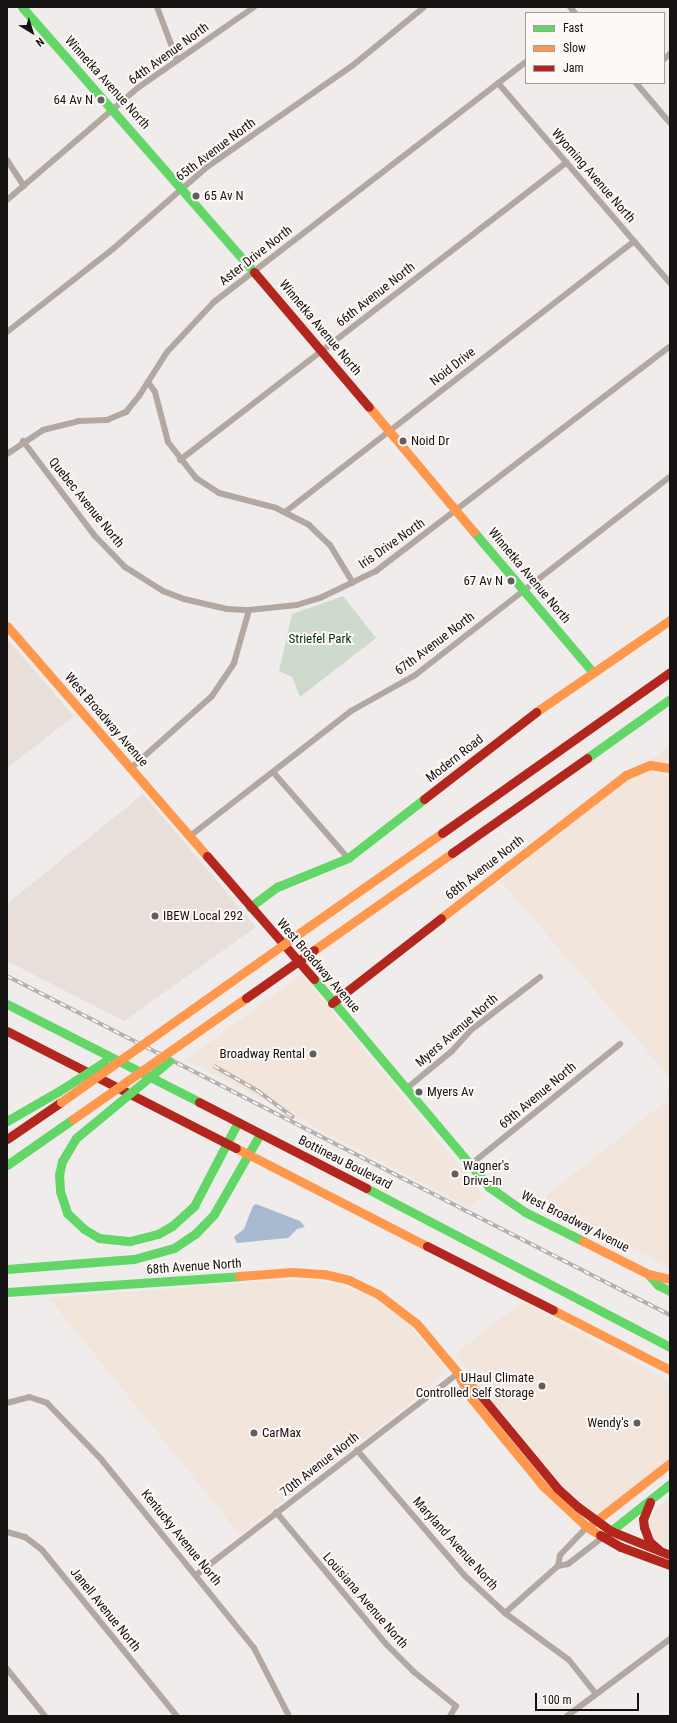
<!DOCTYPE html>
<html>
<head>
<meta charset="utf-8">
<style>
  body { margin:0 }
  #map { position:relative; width:677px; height:1723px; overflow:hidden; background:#f0eceb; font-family:"Roboto Condensed",sans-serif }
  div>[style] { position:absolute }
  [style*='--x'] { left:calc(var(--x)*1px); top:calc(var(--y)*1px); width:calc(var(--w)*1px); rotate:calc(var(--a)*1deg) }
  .commercial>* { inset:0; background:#f2e5dc }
  .built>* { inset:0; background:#e8deda }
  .green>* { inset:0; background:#cedacc }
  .water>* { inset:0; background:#a8bad0 }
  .street>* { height:6px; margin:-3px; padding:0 3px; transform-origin:3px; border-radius:3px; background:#b3a7a1 }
  .fast>* { height:9px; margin:-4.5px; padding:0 4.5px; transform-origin:4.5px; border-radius:4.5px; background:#63d668 }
  .slow>* { height:9px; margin:-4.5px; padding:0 4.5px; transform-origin:4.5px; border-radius:4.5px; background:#ff974d }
  .jam>* { height:9px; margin:-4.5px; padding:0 4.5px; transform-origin:4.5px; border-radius:4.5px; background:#b3261e }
  .rail>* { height:3.5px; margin-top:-1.75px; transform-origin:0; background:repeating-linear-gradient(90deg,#fef9f7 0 6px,#b0aba8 0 12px); box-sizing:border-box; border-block:1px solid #b0aba8 }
  .fast-bridge>* { height:9px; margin:-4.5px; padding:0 4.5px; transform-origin:4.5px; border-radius:4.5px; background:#63d668 }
  .slow-bridge>* { height:9px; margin:-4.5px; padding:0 4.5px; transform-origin:4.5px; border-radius:4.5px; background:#ff974d }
  .jam-bridge>* { height:9px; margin:-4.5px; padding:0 4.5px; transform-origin:4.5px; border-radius:4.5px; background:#b3261e }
  .dots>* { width:11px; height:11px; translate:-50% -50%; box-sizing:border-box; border:2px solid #fef9f7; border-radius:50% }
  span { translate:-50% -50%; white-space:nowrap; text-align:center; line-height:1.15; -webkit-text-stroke:4px #fef9f7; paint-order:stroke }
  .street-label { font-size:13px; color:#151211 }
  .poi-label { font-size:13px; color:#151211 }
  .right { translate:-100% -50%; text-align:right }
  .left { translate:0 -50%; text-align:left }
  .park-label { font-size:13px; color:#003309 }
  .frame { position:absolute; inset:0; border:8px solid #151211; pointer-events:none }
  .legend { position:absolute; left:525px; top:12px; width:140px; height:72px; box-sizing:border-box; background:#fef9f7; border:1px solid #a19d9b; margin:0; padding:5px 7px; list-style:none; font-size:12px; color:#151211 }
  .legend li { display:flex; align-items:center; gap:8px; height:20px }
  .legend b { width:20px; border:1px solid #a19d9b }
  .north { position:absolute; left:12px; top:12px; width:40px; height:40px; -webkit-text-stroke:3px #fef9f7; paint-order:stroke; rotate:142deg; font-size:11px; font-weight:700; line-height:16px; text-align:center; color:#151211 }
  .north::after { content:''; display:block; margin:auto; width:14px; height:18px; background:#151211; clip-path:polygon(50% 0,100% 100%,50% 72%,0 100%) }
  .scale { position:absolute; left:535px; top:1693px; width:104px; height:18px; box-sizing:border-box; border:2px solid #151211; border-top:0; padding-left:5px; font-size:12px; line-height:14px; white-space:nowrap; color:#151211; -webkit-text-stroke:3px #fef9f7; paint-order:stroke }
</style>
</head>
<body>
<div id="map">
  <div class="commercial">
    <i style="clip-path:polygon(670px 745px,670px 1078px,501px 881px)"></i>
    <i style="clip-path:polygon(301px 975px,372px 1059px,484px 1196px,469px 1207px,186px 1060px)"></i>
    <i style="clip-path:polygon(670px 1082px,670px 1268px,543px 1201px,547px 1195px,665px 1102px)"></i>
    <i style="clip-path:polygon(282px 1280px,313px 1280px,335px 1284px,363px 1293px,382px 1303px,405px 1321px,444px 1366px,445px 1371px,433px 1385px,240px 1535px,49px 1298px)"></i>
    <i style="clip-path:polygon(522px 1302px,670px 1382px,670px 1457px,603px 1511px,592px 1511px,564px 1487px,455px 1354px)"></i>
    <i style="clip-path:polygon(670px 1497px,670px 1549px,654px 1537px,649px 1523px,656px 1509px)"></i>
  </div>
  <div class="built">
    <i style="clip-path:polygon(7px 639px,74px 716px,7px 768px)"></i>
    <i style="clip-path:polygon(143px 794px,256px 927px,124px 1021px,7px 961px,7px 904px)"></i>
  </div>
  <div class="green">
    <i style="clip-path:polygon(343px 596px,376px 638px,300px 697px,292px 677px,279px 671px,292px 614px)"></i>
  </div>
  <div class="water">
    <i style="clip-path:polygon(256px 1204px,300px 1221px,305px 1227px,297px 1229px,288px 1238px,237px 1243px,234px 1237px,244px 1229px,253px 1206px)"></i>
  </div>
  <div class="street">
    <i style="--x:157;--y:7;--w:57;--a:69.3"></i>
    <i style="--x:570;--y:7;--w:8;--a:50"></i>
    <i style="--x:664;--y:59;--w:8;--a:-40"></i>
    <i style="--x:498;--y:83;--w:264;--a:49.3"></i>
    <i style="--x:636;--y:83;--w:52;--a:49.6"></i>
    <i style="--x:7;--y:160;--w:31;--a:57"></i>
    <i style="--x:7;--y:200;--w:174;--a:-40.6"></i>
    <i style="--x:139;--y:87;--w:140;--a:-34.8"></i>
    <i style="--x:7;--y:332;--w:136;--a:-38.1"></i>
    <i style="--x:114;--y:248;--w:123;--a:-41.1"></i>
    <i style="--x:207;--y:167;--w:177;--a:-34.9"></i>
    <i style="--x:352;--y:66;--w:93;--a:-39.3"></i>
    <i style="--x:148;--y:382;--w:12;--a:55"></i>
    <i style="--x:155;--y:392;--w:52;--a:75.4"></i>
    <i style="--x:168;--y:442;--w:46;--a:52.1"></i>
    <i style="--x:196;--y:478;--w:27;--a:33"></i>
    <i style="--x:219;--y:493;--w:59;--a:14.7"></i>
    <i style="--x:276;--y:508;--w:37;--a:27"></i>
    <i style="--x:309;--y:525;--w:29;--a:44"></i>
    <i style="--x:330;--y:545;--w:44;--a:58.8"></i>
    <i style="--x:23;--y:441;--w:118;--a:52.9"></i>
    <i style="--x:94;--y:535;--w:45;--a:45.9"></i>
    <i style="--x:125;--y:567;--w:45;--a:32.3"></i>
    <i style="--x:163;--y:591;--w:22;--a:21"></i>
    <i style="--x:184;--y:599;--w:44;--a:13.1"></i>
    <i style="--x:227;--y:609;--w:22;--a:3"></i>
    <i style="--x:7;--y:454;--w:43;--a:-33.7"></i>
    <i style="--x:43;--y:430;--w:36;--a:-14"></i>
    <i style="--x:78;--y:421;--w:29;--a:-2"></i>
    <i style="--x:107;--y:420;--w:21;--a:-23"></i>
    <i style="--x:126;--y:412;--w:21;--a:-51"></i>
    <i style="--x:139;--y:396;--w:52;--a:-57.5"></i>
    <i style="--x:167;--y:352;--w:69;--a:-46.8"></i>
    <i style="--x:214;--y:302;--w:394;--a:-37.6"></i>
    <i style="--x:180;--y:460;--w:488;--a:-37.6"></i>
    <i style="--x:285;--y:512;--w:442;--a:-37.8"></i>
    <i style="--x:131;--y:768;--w:108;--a:-41.6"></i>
    <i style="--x:212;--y:696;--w:40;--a:-56"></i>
    <i style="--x:234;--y:663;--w:55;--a:-74.2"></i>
    <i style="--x:249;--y:610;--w:48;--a:-5.9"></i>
    <i style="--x:297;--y:605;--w:24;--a:-17"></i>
    <i style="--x:320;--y:598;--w:62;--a:-25.7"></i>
    <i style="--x:376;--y:571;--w:370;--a:-37.4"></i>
    <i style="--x:273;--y:772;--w:114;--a:48.9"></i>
    <i style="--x:190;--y:836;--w:204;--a:-37.8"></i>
    <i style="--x:351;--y:711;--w:72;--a:-29.1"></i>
    <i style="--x:414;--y:676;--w:324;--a:-37.9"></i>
    <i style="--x:407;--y:1088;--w:58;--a:-39.4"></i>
    <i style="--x:452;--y:1051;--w:28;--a:-48"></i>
    <i style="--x:471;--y:1030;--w:87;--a:-37.5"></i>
    <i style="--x:470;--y:1165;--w:193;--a:-38.9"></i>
    <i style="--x:7;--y:1403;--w:23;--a:-15"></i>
    <i style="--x:29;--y:1397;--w:19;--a:18"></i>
    <i style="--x:47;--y:1403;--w:78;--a:46"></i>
    <i style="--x:101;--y:1459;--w:243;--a:51"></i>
    <i style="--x:254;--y:1648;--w:76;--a:62.8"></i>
    <i style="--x:357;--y:1450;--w:165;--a:49.4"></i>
    <i style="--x:464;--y:1575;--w:56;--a:42.8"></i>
    <i style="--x:505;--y:1613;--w:79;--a:36.3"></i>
    <i style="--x:569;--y:1660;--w:43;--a:51.5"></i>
    <i style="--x:276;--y:1512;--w:173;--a:50.2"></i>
    <i style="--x:387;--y:1645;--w:38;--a:45"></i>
    <i style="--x:414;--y:1672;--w:54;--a:39"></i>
    <i style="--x:456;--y:1706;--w:12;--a:121"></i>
    <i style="--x:7;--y:1532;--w:19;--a:16"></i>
    <i style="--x:25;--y:1537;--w:21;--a:37"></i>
    <i style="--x:42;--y:1550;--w:214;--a:50.9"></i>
    <i style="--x:558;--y:1566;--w:11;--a:-80"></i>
    <i style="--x:560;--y:1555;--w:39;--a:-46"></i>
    <i style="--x:196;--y:1575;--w:331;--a:-37.6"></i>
    <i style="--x:505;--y:1613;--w:71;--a:-41.6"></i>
    <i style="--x:558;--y:1566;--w:10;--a:-11"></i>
    <i style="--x:568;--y:1564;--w:44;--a:-37.6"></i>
    <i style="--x:7;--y:1669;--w:60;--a:51"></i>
    <i style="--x:567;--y:1716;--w:129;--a:-36.8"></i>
  </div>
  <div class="fast">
    <i style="--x:22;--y:7;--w:352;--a:48.8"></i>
    <i style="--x:474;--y:532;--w:182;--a:49.7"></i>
    <i style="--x:587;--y:758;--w:102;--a:-35.4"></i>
    <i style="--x:250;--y:907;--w:34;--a:-37"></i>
    <i style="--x:277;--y:887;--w:77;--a:-22.2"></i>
    <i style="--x:348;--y:858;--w:96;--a:-37.8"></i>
    <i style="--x:314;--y:979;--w:272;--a:49.9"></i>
    <i style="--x:489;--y:1187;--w:44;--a:34.8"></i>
    <i style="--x:525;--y:1212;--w:65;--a:26.6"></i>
    <i style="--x:7;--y:1004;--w:216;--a:27"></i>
    <i style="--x:7;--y:1121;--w:60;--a:-30"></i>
    <i style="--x:76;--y:1138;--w:27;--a:121"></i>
    <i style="--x:62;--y:1161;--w:14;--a:102"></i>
    <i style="--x:59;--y:1175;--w:16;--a:86"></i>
    <i style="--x:60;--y:1191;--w:23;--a:72"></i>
    <i style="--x:67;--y:1213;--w:23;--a:43"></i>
    <i style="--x:84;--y:1229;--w:17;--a:31"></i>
    <i style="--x:99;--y:1238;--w:31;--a:6"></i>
    <i style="--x:130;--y:1241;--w:29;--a:-14"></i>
    <i style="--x:158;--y:1234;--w:16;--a:-30"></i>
    <i style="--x:172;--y:1226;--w:30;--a:-42"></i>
    <i style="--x:194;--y:1206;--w:95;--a:-62.4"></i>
    <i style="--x:7;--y:1165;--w:80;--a:-34.9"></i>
    <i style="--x:366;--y:1188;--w:343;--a:27.6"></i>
    <i style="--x:7;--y:1269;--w:127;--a:-4.5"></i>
    <i style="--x:134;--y:1259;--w:41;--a:-15.4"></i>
    <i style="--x:174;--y:1248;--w:25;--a:-34"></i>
    <i style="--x:195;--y:1234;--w:28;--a:-46"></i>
    <i style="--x:214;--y:1214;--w:92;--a:-60.1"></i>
    <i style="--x:648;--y:1274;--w:15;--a:48"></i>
    <i style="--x:658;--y:1285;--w:13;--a:27"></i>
    <i style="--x:7;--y:1292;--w:233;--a:-3.9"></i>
    <i style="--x:607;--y:1534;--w:80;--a:-38.4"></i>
  </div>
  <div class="slow">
    <i style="--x:369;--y:407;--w:163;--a:50"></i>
    <i style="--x:7;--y:626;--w:305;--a:49"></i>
    <i style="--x:536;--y:712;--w:163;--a:-34.5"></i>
    <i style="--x:441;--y:918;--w:234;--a:-37.7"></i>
    <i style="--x:626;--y:775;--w:26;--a:-23"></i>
    <i style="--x:650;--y:765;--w:20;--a:9"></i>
    <i style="--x:301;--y:932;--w:172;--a:-35.1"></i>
    <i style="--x:314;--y:950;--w:169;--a:-35.1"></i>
    <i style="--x:236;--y:1148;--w:215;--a:27.2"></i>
    <i style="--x:583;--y:1241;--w:73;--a:26.9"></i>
    <i style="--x:648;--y:1274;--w:23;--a:13"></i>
    <i style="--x:239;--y:1276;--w:53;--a:-4.3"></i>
    <i style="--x:292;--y:1272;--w:32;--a:4"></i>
    <i style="--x:324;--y:1274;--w:26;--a:13"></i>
    <i style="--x:349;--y:1280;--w:32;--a:26"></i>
    <i style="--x:378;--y:1294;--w:49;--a:37.6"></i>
    <i style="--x:417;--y:1324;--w:64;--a:50.1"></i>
    <i style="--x:458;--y:1373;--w:28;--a:44"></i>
    <i style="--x:553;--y:1310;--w:131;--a:27.1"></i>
    <i style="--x:460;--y:1378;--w:23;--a:61"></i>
    <i style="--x:471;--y:1398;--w:114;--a:50.7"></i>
    <i style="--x:543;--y:1486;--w:60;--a:43"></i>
    <i style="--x:587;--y:1527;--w:15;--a:32"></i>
    <i style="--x:593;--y:1523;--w:98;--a:-37.9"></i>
  </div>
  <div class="jam">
    <i style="--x:254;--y:272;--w:177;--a:49.6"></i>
    <i style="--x:424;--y:799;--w:142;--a:-37.8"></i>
    <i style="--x:442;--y:833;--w:279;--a:-35.2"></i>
    <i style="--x:452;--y:853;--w:165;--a:-35.1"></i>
    <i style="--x:207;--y:856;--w:163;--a:49"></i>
    <i style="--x:332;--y:1003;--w:138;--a:-37.9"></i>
    <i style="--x:7;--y:1031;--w:257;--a:27.1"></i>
    <i style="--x:199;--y:1102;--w:188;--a:27.2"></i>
    <i style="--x:7;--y:1139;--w:65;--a:-34.4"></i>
    <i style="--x:427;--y:1246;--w:141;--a:26.9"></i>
    <i style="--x:478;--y:1392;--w:124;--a:50.5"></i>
    <i style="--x:557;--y:1488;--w:28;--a:42"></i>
    <i style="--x:578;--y:1507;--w:41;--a:36"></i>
    <i style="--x:611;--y:1531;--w:64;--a:22.1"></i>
    <i style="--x:650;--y:1502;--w:18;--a:112"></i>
    <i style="--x:643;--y:1519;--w:8;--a:83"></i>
    <i style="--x:644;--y:1527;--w:15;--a:70"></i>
    <i style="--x:649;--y:1541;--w:13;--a:42"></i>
    <i style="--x:600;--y:1535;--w:24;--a:30"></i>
    <i style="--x:621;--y:1547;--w:52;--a:20.2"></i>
  </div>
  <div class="rail">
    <i style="--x:7;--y:976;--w:745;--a:27.08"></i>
    <i style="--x:214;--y:1066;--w:51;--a:29.6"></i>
    <i style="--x:258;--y:1091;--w:45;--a:36.9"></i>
  </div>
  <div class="fast-bridge">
    <i style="--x:59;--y:1091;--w:54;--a:-32.8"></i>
    <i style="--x:76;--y:1138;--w:121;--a:-39.6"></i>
  </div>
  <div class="slow-bridge">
    <i style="--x:61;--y:1102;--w:294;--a:-35.3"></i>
    <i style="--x:73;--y:1119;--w:211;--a:-35"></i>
  </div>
  <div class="jam-bridge">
    <i style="--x:246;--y:998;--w:83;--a:-35.2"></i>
  </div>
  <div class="dots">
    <i style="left:101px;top:100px;background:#625e5d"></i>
    <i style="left:196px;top:196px;background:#625e5d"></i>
    <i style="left:403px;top:441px;background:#625e5d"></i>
    <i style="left:511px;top:581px;background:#625e5d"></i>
    <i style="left:155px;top:916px;background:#625e5d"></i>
    <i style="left:313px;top:1054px;background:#625e5d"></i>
    <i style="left:419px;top:1092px;background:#625e5d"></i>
    <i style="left:455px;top:1174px;background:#625e5d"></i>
    <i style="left:542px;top:1386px;background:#625e5d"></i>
    <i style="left:637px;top:1423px;background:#625e5d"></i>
    <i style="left:254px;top:1433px;background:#625e5d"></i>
  </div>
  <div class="street-label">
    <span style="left:169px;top:54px;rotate:-36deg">64th Avenue North</span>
    <span style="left:107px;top:83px;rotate:48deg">Winnetka Avenue North</span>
    <span style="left:216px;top:150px;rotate:-37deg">65th Avenue North</span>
    <span style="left:593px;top:176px;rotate:49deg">Wyoming Avenue North</span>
    <span style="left:256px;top:256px;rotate:-38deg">Aster Drive North</span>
    <span style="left:376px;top:295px;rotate:-38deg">66th Avenue North</span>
    <span style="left:320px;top:328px;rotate:50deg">Winnetka Avenue North</span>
    <span style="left:453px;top:367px;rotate:-38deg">Noid Drive</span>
    <span style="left:86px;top:503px;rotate:51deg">Quebec Avenue North</span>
    <span style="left:392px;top:544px;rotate:-35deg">Iris Drive North</span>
    <span style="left:529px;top:576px;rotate:50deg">Winnetka Avenue North</span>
    <span style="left:435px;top:644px;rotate:-37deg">67th Avenue North</span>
    <span style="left:106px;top:720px;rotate:49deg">West Broadway Avenue</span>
    <span style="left:455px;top:759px;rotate:-38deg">Modern Road</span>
    <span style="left:485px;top:868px;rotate:-38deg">68th Avenue North</span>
    <span style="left:318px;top:966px;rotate:49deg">West Broadway Avenue</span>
    <span style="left:457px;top:1031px;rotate:-41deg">Myers Avenue North</span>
    <span style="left:538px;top:1096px;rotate:-40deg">69th Avenue North</span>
    <span style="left:345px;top:1163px;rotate:27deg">Bottineau Boulevard</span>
    <span style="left:575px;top:1222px;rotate:27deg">West Broadway Avenue</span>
    <span style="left:194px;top:1267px;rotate:-4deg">68th Avenue North</span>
    <span style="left:320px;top:1465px;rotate:-38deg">70th Avenue North</span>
    <span style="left:181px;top:1538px;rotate:51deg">Kentucky Avenue North</span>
    <span style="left:455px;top:1544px;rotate:48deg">Maryland Avenue North</span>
    <span style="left:365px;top:1601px;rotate:49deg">Louisiana Avenue North</span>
    <span style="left:105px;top:1610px;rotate:51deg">Janell Avenue North</span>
  </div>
  <div class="poi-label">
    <span class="right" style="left:93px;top:100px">64 Av N</span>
    <span class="left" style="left:204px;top:196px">65 Av N</span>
    <span class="left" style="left:411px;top:441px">Noid Dr</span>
    <span class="right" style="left:503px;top:581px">67 Av N</span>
    <span class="left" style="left:163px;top:916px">IBEW Local 292</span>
    <span class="right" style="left:305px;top:1054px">Broadway Rental</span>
    <span class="left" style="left:427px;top:1092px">Myers Av</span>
    <span class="left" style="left:463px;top:1174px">Wagner's<br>Drive-In</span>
    <span class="right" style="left:534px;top:1386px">UHaul Climate<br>Controlled Self Storage</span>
    <span class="right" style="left:629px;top:1423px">Wendy's</span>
    <span class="left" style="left:262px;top:1433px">CarMax</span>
  </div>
  <div class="park-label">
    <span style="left:320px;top:639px">Striefel Park</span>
  </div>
  <div class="frame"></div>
  <ul class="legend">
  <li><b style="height:5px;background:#63d668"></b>Fast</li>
  <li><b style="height:5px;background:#ff974d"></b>Slow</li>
  <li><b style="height:5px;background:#b3261e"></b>Jam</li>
  </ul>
  <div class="north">N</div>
  <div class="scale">100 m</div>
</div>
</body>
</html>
